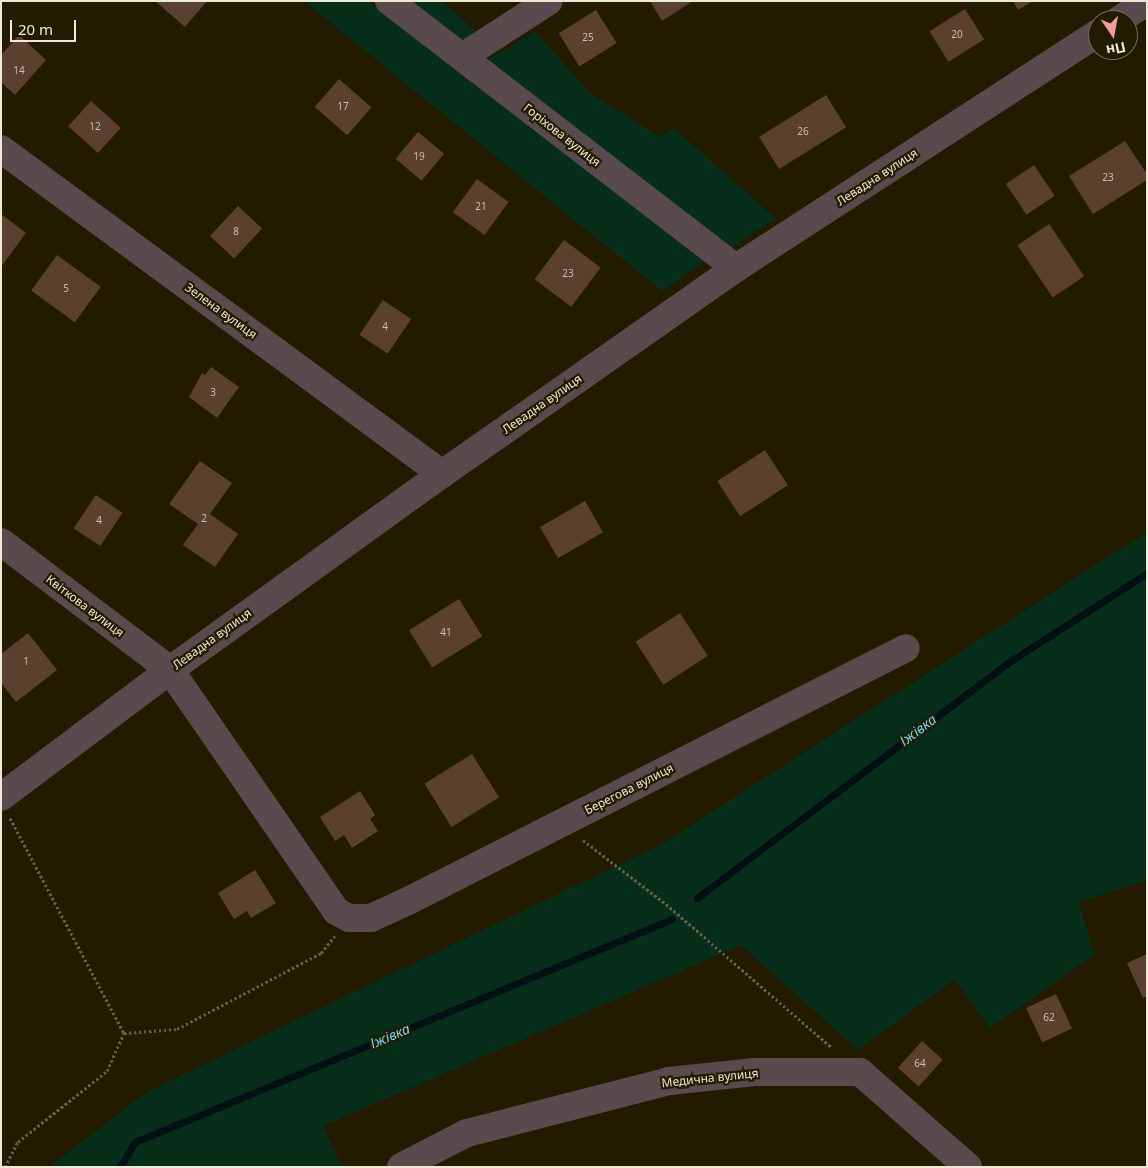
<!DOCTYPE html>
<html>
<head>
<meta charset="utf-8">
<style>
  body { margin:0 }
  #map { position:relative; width:1148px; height:1168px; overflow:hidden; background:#231b00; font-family:"Noto Sans",sans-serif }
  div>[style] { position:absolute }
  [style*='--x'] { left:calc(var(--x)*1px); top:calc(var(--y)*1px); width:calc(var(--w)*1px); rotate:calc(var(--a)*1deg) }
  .green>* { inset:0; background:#072e1b }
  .stream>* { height:7px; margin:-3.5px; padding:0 3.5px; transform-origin:3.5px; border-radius:3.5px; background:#001015 }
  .building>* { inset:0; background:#5a402d; transform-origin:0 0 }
  .path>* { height:3px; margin-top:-1.5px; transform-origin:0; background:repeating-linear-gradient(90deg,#665f47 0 2.5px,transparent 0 5px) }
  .minor>* { height:28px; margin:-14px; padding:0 14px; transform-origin:14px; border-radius:14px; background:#594a4d }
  span { translate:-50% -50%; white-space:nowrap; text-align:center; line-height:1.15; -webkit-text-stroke:4.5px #231b00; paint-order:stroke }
  .number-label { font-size:10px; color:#c9bfac }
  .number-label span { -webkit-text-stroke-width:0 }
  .street-label { font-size:12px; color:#eee9d7 }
  .water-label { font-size:14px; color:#73d6ef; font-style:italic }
  .frame { position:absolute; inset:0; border:2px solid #eee9d7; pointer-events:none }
  .north { position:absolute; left:1088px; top:10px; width:50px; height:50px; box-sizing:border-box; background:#231b00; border:1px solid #746d56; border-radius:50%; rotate:168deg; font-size:14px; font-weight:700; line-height:20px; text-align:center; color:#eee9d7 }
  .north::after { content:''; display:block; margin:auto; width:18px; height:22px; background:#f59b98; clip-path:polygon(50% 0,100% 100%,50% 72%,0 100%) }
  .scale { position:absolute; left:10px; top:20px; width:66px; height:22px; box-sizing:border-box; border:2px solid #eee9d7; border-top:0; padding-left:6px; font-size:15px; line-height:18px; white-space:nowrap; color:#eee9d7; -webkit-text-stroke:4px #231b00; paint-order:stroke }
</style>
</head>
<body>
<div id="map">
  <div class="green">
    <i style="clip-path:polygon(304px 1px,368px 1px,705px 261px,662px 291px)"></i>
    <i style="clip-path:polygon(406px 1px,442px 1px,477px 32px,460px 43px)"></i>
    <i style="clip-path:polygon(535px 31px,590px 93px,660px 137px,674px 128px,776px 219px,729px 249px,484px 63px)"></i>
    <i style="clip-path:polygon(1147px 532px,1147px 880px,1079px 902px,1094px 955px,990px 1028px,955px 979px,858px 1050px,741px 945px,323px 1126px,342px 1167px,49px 1167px,147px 1092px,662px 844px)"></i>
  </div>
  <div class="stream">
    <i style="--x:697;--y:898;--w:388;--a:-37.1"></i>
    <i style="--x:1006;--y:664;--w:168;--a:-32.8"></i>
    <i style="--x:120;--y:1167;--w:29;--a:-59"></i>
    <i style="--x:135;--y:1142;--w:581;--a:-22.55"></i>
  </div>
  <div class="building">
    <i style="clip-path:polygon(155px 1px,207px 1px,185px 27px)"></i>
    <i style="clip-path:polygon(650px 1px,693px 1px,662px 21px)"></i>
    <i style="clip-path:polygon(1013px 1px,1033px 1px,1018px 10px)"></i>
    <i style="left:965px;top:9px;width:36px;height:42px;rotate:58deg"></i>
    <i style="left:596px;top:10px;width:39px;height:44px;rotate:58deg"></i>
    <i style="clip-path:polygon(19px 35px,46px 60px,15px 95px,1px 82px,1px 55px)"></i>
    <i style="left:339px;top:79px;width:43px;height:37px;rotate:41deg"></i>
    <i style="left:826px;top:95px;width:38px;height:79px;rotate:58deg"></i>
    <i style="left:91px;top:101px;width:40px;height:34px;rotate:42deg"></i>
    <i style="left:418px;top:132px;width:34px;height:35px;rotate:40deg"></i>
    <i style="clip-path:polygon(1125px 141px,1147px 174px,1147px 180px,1093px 214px,1069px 176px)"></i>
    <i style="left:1034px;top:165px;width:37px;height:34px;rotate:56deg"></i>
    <i style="left:477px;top:179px;width:39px;height:41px;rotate:36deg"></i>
    <i style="left:238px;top:206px;width:33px;height:41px;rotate:43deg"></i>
    <i style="clip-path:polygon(1px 214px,26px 233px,1px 267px)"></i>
    <i style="left:1049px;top:224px;width:63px;height:38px;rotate:56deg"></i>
    <i style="left:564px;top:240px;width:46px;height:49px;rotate:37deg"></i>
    <i style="left:57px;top:255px;width:54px;height:44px;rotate:36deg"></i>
    <i style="left:383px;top:300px;width:34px;height:42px;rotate:34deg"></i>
    <i style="clip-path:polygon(211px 367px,239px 387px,217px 418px,189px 397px,202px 373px,205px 375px)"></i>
    <i style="left:765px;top:450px;width:42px;height:57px;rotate:57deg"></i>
    <i style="clip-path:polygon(200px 461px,232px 483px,210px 514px,238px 534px,215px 567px,183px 545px,198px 524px,169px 504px)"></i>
    <i style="left:96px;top:495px;width:32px;height:40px;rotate:34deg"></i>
    <i style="left:585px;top:501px;width:36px;height:52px;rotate:60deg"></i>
    <i style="left:459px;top:599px;width:44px;height:59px;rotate:58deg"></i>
    <i style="left:680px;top:613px;width:51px;height:53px;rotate:57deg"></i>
    <i style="clip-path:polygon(28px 633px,57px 670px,16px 702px,1px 683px,1px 654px)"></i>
    <i style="left:472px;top:754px;width:51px;height:56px;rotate:58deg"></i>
    <i style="clip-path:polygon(360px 791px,375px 815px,370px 819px,378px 831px,352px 848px,344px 835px,335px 841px,320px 817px)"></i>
    <i style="clip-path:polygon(255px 870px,276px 903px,251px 918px,247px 911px,234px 919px,218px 893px)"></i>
    <i style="clip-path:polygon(1147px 954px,1147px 996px,1143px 998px,1127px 963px)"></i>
    <i style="left:1056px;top:994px;width:38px;height:33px;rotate:65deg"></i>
    <i style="left:922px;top:1041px;width:28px;height:36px;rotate:42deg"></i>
  </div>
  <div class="path">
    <i style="--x:10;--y:818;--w:243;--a:62.1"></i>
    <i style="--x:124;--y:1033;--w:53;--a:-4.3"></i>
    <i style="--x:177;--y:1029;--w:163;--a:-27.8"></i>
    <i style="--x:321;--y:953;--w:22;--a:-51"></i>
    <i style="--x:583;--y:840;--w:105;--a:37.6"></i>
    <i style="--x:666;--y:904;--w:218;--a:40.9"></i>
    <i style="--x:5;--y:1167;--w:28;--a:-63"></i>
    <i style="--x:18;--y:1142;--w:114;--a:-38.6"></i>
    <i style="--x:107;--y:1071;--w:42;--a:-65.9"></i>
  </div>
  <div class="minor">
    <i style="--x:389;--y:1;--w:438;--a:37.6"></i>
    <i style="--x:1119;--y:20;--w:33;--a:-33"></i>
    <i style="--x:462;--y:57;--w:103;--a:-32.8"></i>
    <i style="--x:1;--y:149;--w:548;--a:36.39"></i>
    <i style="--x:1;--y:542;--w:212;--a:37.1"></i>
    <i style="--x:170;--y:670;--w:293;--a:55.4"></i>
    <i style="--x:336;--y:911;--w:15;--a:28"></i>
    <i style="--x:349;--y:918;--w:22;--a:0"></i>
    <i style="--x:371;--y:918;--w:43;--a:-24.8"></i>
    <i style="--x:410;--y:900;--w:556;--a:-26.93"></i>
    <i style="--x:1;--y:797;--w:211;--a:-36.9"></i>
    <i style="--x:170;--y:670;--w:335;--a:-35.8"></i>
    <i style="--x:442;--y:474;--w:359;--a:-35"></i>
    <i style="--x:736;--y:268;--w:432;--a:-33"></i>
    <i style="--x:401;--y:1167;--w:74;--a:-27.3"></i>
    <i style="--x:467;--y:1133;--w:209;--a:-14.4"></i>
    <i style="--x:669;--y:1081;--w:86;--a:-6"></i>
    <i style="--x:755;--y:1072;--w:105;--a:0"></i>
    <i style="--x:860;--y:1072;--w:144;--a:41.3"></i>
  </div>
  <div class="number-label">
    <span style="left:957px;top:35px">20</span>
    <span style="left:588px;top:38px">25</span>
    <span style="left:19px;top:71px">14</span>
    <span style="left:343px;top:107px">17</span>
    <span style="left:95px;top:127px">12</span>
    <span style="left:803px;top:132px">26</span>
    <span style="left:419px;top:157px">19</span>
    <span style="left:1108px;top:178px">23</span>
    <span style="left:481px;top:207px">21</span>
    <span style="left:236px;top:232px">8</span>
    <span style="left:568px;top:274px">23</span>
    <span style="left:66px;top:289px">5</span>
    <span style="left:385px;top:327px">4</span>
    <span style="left:213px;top:393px">3</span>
    <span style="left:204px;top:519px">2</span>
    <span style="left:99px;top:521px">4</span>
    <span style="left:446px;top:633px">41</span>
    <span style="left:26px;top:662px">1</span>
    <span style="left:1049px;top:1018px">62</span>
    <span style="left:920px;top:1064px">64</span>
  </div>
  <div class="street-label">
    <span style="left:562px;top:135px;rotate:38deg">Горіхова вулиця</span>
    <span style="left:877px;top:177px;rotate:-33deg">Левадна вулиця</span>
    <span style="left:221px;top:311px;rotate:36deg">Зелена вулиця</span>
    <span style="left:542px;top:404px;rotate:-35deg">Левадна вулиця</span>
    <span style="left:85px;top:606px;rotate:37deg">Квіткова вулиця</span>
    <span style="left:212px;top:639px;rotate:-36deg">Левадна вулиця</span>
    <span style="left:629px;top:789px;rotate:-27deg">Берегова вулиця</span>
    <span style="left:710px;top:1078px;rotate:-6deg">Медична вулиця</span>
  </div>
  <div class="water-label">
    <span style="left:918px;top:730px;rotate:-37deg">Іжівка</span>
    <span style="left:390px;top:1036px;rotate:-23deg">Іжівка</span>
  </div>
  <div class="frame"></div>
  <div class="north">Пн</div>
  <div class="scale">20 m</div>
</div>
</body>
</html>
